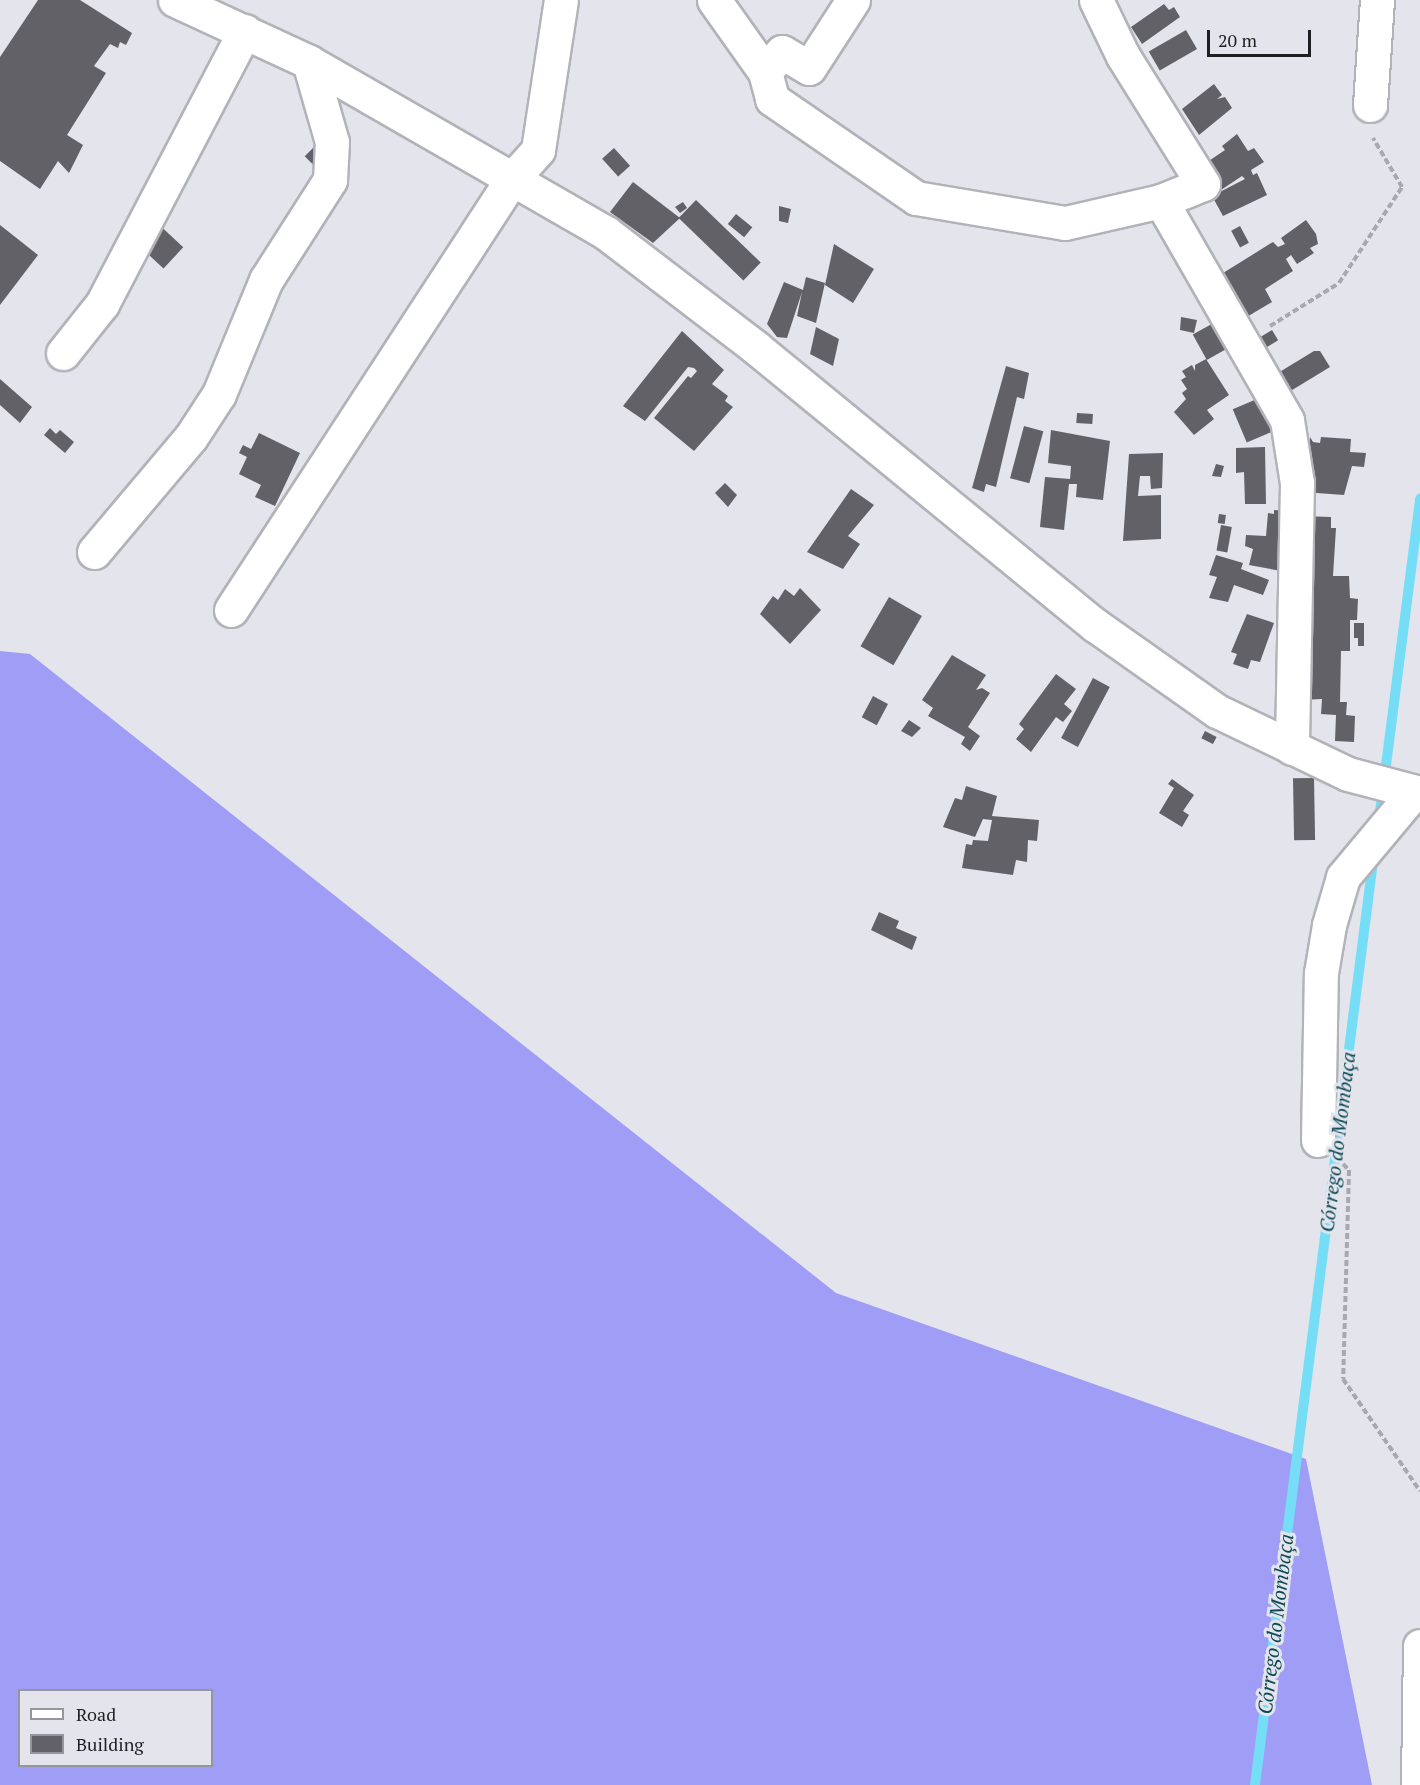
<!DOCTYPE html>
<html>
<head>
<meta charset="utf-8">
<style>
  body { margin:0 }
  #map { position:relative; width:1420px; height:1785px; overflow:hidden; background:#e4e4ec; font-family:"PT Serif",serif }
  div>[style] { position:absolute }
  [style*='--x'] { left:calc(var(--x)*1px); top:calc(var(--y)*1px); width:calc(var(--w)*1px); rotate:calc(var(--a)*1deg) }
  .forest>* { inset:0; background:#a09df6 }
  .stream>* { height:10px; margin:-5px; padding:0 5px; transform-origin:5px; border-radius:5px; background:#76ddf6 }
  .building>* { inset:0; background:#636168; transform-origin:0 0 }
  .path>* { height:4px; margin-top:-2px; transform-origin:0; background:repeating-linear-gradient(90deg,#a8a8af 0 6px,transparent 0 9px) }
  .roads { filter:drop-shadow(2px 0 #b2b2b9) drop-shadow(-2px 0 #b2b2b9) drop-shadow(0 2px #b2b2b9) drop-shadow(0 -2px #b2b2b9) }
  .street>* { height:33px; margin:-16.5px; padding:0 16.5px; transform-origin:16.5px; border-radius:16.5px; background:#fff }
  span { translate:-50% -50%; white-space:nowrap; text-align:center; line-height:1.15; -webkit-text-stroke:6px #e4e4ec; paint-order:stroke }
  .water-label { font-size:20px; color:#0a4a57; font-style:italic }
  .legend { position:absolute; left:18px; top:1689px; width:195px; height:78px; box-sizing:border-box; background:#e4e4ec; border:2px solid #95959b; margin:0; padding:8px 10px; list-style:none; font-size:18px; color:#1f1f22 }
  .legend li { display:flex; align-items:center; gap:12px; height:30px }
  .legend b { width:30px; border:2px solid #95959b }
  .scale { position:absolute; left:1207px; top:30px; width:104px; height:27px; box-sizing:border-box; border:3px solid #1f1f22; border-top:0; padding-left:8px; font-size:18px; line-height:21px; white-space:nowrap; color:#1f1f22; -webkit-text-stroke:4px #e4e4ec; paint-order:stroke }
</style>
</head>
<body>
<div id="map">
  <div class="forest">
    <i style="clip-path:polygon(evenodd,0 651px,30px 654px,836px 1293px,1306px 1459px,1372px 1785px,0 1785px,0 651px,20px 1690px,212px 1690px,212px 1766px,20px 1766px,20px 1690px)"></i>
  </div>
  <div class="stream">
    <i style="--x:1379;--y:820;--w:324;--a:-82.7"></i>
    <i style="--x:1255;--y:1785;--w:939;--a:-82.72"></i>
  </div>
  <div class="building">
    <i style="clip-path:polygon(38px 0,80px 0,132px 33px,126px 45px,120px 42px,118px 48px,110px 44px,94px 66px,106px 73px,67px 135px,83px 145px,69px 173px,58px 161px,40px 189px,0 161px,0 57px)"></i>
    <i style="clip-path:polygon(1164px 4px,1169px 10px,1174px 7px,1180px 17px,1142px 44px,1131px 27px)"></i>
    <i style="left:1186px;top:30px;width:22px;height:43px;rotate:60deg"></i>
    <i style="clip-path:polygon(1214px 84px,1222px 95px,1217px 99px,1225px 97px,1232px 108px,1199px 135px,1182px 109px)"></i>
    <i style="clip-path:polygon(1237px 134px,1248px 151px,1254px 148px,1264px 162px,1251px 170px,1253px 175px,1257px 173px,1267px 195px,1223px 216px,1212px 196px,1245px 179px,1242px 176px,1218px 192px,1200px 167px,1225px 150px,1222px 146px)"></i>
    <i style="left:321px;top:140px;width:13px;height:23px;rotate:45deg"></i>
    <i style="left:614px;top:148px;width:24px;height:16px;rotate:48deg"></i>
    <i style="clip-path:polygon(633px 182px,680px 218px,653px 243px,610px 212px)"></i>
    <i style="left:696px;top:200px;width:90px;height:25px;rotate:44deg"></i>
    <i style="clip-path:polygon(683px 202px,687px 208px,680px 213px,675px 207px)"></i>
    <i style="clip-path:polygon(779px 206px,791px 209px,788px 223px,779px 221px)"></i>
    <i style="left:736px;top:214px;width:21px;height:13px;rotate:39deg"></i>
    <i style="left:154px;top:220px;width:40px;height:29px;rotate:43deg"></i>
    <i style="clip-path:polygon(1306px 220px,1316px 234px,1318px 244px,1310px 248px,1314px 253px,1297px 264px,1291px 255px,1286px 259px,1293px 271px,1265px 289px,1272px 302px,1245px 318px,1215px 278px,1273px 242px,1278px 247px,1285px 244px,1281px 238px)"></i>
    <i style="clip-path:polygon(0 225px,38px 255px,0 305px)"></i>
    <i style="left:1240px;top:226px;width:19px;height:10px;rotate:62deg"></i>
    <i style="clip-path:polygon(834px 244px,874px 269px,853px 303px,825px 285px)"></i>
    <i style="clip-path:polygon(806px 277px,825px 283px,816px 323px,797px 316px,802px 292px,787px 338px,777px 337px,767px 324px,784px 282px,803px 290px)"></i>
    <i style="clip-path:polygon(1181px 317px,1197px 320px,1194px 333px,1180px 330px)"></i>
    <i style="left:1219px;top:320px;width:29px;height:30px;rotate:61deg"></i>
    <i style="clip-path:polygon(816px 327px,839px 339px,833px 366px,810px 354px)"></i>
    <i style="left:1272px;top:330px;width:12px;height:13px;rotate:59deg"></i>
    <i style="clip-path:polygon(682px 331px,724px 370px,712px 384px,728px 396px,725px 401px,733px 407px,694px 451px,654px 418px,688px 376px,691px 378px,697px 371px,694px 368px,688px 367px,645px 421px,623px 406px)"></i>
    <i style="clip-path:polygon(1314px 351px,1320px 351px,1330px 367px,1284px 395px,1273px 376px)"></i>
    <i style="clip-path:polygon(1206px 359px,1229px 395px,1207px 410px,1214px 419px,1194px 435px,1174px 412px,1186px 399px,1182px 393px,1187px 389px,1181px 380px,1186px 377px,1182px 371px,1192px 365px,1195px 371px,1195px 365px)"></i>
    <i style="clip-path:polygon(1006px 366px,1029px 373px,1024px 399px,1017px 397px,996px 487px,986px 484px,984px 492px,972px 488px)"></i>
    <i style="clip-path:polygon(0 379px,32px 407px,20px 423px,0 405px)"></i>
    <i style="left:1264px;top:396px;width:36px;height:34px;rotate:67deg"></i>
    <i style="left:1077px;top:413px;width:16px;height:10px;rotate:4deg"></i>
    <i style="left:1024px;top:426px;width:20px;height:54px;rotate:15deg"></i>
    <i style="clip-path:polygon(50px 428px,56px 434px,60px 430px,74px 442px,65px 453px,44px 435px)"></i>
    <i style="clip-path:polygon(1051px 430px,1110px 441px,1103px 500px,1076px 497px,1077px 484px,1069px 484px,1064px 530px,1040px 527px,1045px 477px,1070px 479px,1071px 466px,1048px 463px)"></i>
    <i style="clip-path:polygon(259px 433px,300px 453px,275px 506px,255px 497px,261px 485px,239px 474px,247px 457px,239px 453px,243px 445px,251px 449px)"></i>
    <i style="clip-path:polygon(1310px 437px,1313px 442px,1320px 443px,1321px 437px,1351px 439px,1350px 452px,1366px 453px,1364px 467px,1352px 466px,1344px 495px,1303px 492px,1299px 449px,1309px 450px)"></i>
    <i style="clip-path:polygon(1265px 447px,1266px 504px,1245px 504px,1244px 472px,1236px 473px,1236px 448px)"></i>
    <i style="clip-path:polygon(1163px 453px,1162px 488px,1151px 489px,1150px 476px,1140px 476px,1138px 496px,1161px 495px,1161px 539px,1123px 541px,1129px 454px)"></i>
    <i style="clip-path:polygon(1216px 464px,1224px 466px,1221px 477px,1212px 476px)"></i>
    <i style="clip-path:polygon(725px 483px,737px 495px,728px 507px,715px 493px)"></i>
    <i style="clip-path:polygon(851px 489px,874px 505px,848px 536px,860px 544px,843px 569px,807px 552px)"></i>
    <i style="clip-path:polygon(1274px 510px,1291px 511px,1281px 571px,1249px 565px,1253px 549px,1245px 546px,1246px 535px,1266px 536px,1268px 513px,1274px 514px)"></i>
    <i style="left:1219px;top:514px;width:7px;height:9px;rotate:8deg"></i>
    <i style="clip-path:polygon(1300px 516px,1331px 517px,1331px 528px,1336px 528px,1333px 576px,1349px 576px,1350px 598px,1358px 599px,1357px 620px,1350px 620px,1350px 651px,1341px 651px,1340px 702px,1347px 702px,1346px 715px,1355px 716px,1354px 742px,1335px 741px,1336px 715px,1321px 714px,1322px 699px,1301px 700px)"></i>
    <i style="left:1221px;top:525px;width:11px;height:26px;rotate:10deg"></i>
    <i style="clip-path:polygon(1216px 555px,1243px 563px,1241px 569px,1269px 580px,1263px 595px,1234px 585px,1228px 602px,1209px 598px,1217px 577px,1209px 575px)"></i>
    <i style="clip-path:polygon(800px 588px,821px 610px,790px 644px,760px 614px,773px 596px,778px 600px,785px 589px,794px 596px)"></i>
    <i style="left:889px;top:597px;width:38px;height:57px;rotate:30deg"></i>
    <i style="clip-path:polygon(1247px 614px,1274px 623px,1260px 662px,1251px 660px,1248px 669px,1233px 664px,1237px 654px,1231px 652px)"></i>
    <i style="clip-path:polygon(1354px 623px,1364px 623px,1364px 646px,1358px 646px,1358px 638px,1354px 638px)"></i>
    <i style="clip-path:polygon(952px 655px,986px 675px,976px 690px,982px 688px,990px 693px,968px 727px,980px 736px,970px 751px,961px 744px,965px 737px,928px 716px,933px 708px,922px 700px)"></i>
    <i style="clip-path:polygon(1056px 674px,1076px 689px,1064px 704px,1072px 711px,1063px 722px,1056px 717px,1031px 752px,1016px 739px,1024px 729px,1019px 724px)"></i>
    <i style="left:1093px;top:678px;width:19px;height:68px;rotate:28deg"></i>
    <i style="left:873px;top:696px;width:17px;height:24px;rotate:28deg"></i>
    <i style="clip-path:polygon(909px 720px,921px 728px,912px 737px,901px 731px)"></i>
    <i style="left:1205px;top:731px;width:13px;height:8px;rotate:27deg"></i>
    <i style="left:1314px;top:778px;width:62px;height:21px;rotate:89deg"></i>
    <i style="clip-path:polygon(1172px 779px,1194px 795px,1183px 811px,1189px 815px,1182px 827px,1159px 813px,1174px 788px,1168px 784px)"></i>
    <i style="clip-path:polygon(966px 786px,997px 796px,992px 816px,1039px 820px,1037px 841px,1028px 840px,1027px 862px,1016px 860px,1013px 875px,962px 868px,966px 844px,972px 845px,973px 840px,988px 841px,992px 820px,983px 819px,975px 837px,943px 827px,955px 798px,962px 800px)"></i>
    <i style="clip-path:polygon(879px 912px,899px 921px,896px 928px,917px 937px,912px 950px,871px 930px)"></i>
  </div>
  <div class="path">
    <i style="--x:1270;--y:326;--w:81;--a:-31.9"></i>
    <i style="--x:1339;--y:283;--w:115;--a:-56.7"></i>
    <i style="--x:1402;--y:187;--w:57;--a:-120.6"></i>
    <i style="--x:1343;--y:1164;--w:8;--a:45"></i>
    <i style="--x:1349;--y:1170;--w:209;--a:91.6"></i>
    <i style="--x:1343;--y:1379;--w:136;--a:55.5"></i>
  </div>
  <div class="roads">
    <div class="street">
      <i style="--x:175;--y:0;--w:148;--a:24.8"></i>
      <i style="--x:309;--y:62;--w:343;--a:29.9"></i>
      <i style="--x:606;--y:233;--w:188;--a:37.4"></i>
      <i style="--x:755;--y:347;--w:439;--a:39.3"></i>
      <i style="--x:1095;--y:625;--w:149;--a:35.2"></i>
      <i style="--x:1217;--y:711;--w:145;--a:25.7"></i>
      <i style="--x:1348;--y:774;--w:74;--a:14.8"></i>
      <i style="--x:714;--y:0;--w:88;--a:54.7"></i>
      <i style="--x:765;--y:72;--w:28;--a:75"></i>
      <i style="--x:772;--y:99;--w:175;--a:34.5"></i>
      <i style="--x:916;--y:198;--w:151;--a:9.5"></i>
      <i style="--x:1065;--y:223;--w:98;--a:-12.9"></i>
      <i style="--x:1161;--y:201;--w:253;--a:60.1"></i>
      <i style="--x:1287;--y:420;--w:64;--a:81"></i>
      <i style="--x:1297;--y:483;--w:265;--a:91.1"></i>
      <i style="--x:1096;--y:0;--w:62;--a:64.3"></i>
      <i style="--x:1123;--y:56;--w:151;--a:58"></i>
      <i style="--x:1203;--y:184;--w:45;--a:158"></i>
      <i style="--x:765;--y:72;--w:26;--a:-50"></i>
      <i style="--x:782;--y:52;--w:31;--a:31"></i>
      <i style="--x:809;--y:68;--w:81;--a:-57.1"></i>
      <i style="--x:1370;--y:105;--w:105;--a:-86.2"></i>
      <i style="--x:63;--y:353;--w:63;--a:-51.5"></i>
      <i style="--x:102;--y:304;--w:308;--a:-62.4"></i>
      <i style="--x:94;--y:552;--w:150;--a:-49.9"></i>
      <i style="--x:191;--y:437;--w:51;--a:-56.9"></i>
      <i style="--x:219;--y:394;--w:123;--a:-67.6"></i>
      <i style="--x:266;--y:280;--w:119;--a:-57.4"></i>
      <i style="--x:330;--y:180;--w:38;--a:-87"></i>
      <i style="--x:332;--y:142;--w:83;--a:-106"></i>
      <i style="--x:231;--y:610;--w:515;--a:-56.9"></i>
      <i style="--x:512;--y:179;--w:39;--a:-48"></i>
      <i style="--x:538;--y:150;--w:152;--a:-81.3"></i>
      <i style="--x:1318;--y:1140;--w:167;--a:-89"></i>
      <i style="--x:1321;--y:973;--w:49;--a:-80.5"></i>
      <i style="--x:1329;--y:925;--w:50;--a:-73.7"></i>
      <i style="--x:1343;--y:877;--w:111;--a:-50.1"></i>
      <i style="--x:1418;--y:1785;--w:139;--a:-89.2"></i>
    </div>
  </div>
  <div class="water-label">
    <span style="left:1337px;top:1142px;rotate:-83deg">Córrego do Mombaça</span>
    <span style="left:1275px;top:1624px;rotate:-83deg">Córrego do Mombaça</span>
  </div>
  <ul class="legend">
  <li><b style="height:8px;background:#fff"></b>Road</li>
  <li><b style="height:16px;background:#636168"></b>Building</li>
  </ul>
  <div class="scale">20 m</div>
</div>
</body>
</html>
